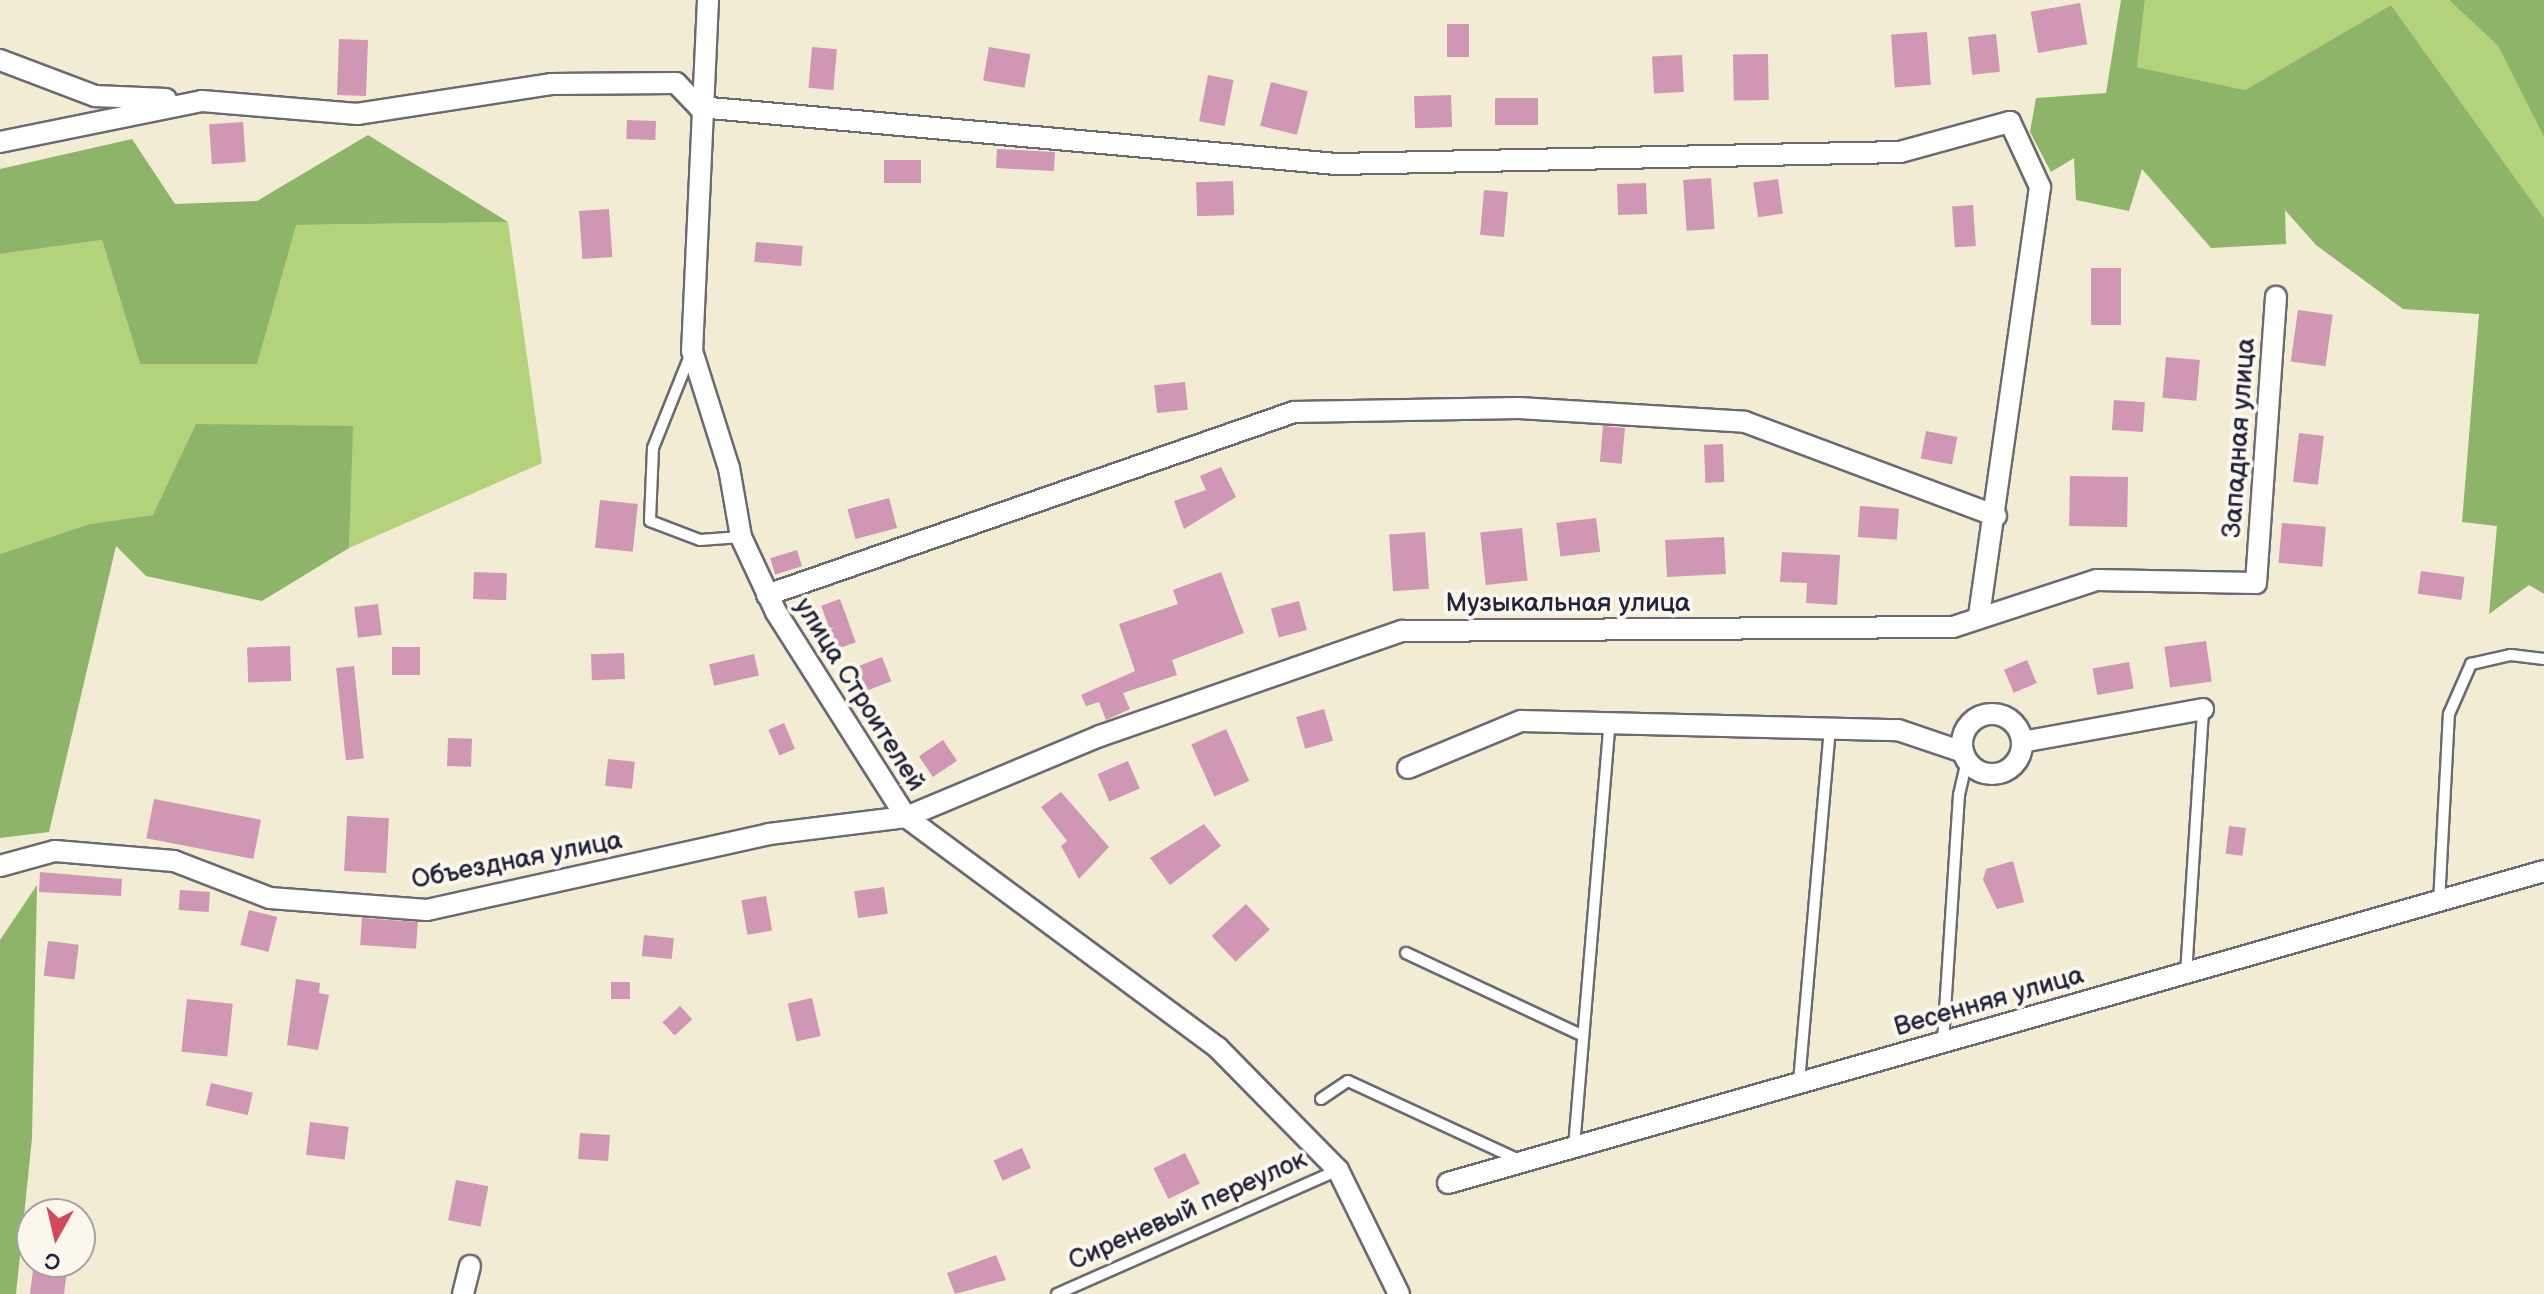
<!DOCTYPE html>
<html>
<head>
<meta charset="utf-8">
<style>
  body { margin:0 }
  #map { position:relative; width:2544px; height:1294px; overflow:hidden; background:#f2ecd5; font-family:"Balsamiq Sans",sans-serif }
  div>[style] { position:absolute }
  [style*='--x'] { left:calc(var(--x)*1px); top:calc(var(--y)*1px); width:calc(var(--w)*1px); rotate:calc(var(--a)*1deg) }
  .green>* { inset:0; background:#b3d279 }
  .forest>* { inset:0; background:#8eb469 }
  .building>* { inset:0; background:#cf97b3; transform-origin:0 0 }
  .roads { filter:drop-shadow(2px 0 #6b6971) drop-shadow(-2px 0 #6b6971) drop-shadow(0 2px #6b6971) drop-shadow(0 -2px #6b6971) }
  .service>* { height:10px; margin:-5px; padding:0 5px; transform-origin:5px; border-radius:5px; background:#fff }
  .minor>* { height:20px; margin:-10px; padding:0 10px; transform-origin:10px; border-radius:10px; background:#fff }
  .minor>.ring { margin:-10px; padding:0; box-sizing:content-box; background:none; border:20px solid #fff; border-radius:50% }
  span { translate:-50% -50%; white-space:nowrap; text-align:center; line-height:1.15; -webkit-text-stroke:8px #fbf7ec; paint-order:stroke }
  .street-label { font-size:26px; color:#22223b }
  .north { position:absolute; left:16px; top:1198px; width:80px; height:80px; box-sizing:border-box; background:#fbf7ec; border:2px solid #a4a2a5; border-radius:50%; rotate:188deg; font-size:22px; font-weight:700; line-height:32px; text-align:center; color:#22223b }
  .north::after { content:''; display:block; margin:auto; width:28px; height:36px; background:#d1495b; clip-path:polygon(50% 0,100% 100%,50% 72%,0 100%) }
</style>
</head>
<body>
<div id="map">
  <div class="green">
    <i style="clip-path:polygon(2145px 0,2449px 0,2498px 46px,2544px 137px,2544px 218px,2391px 5px,2245px 90px,2137px 67px)"></i>
    <i style="clip-path:polygon(508px 222px,542px 463px,349px 548px,352px 426px,153px 515px,89px 524px,0 554px,0 254px,102px 240px,140px 364px,296px 225px)"></i>
  </div>
  <div class="forest">
    <i style="clip-path:polygon(2121px 0,2145px 0,2137px 67px,2245px 90px,2391px 5px,2544px 218px,2544px 594px,2529px 585px,2489px 614px,2497px 526px,2462px 522px,2479px 314px,2403px 309px,2316px 245px,2285px 210px,2286px 244px,2211px 248px,2142px 169px,2129px 211px,2076px 200px,2074px 158px,2051px 172px,2030px 132px,2036px 98px,2106px 93px)"></i>
    <i style="clip-path:polygon(2449px 0,2544px 0,2544px 137px,2498px 46px)"></i>
    <i style="clip-path:polygon(368px 135px,508px 222px,296px 225px,257px 364px,140px 364px,102px 240px,0 254px,0 169px,132px 139px,175px 204px,257px 201px)"></i>
    <i style="clip-path:polygon(196px 424px,353px 426px,349px 548px,262px 601px,146px 576px,116px 546px,49px 832px,0 838px,0 554px,89px 524px,153px 515px)"></i>
    <i style="clip-path:polygon(37px 885px,32px 1138px,16px 1294px,0 1294px,0 940px)"></i>
  </div>
  <div class="building">
    <i style="left:2080px;top:3px;width:42px;height:50px;rotate:80deg"></i>
    <i style="left:1447px;top:24px;width:22px;height:33px"></i>
    <i style="left:1927px;top:32px;width:53px;height:36px;rotate:86deg"></i>
    <i style="left:1996px;top:34px;width:38px;height:28px;rotate:84deg"></i>
    <i style="left:339px;top:39px;width:29px;height:56px;rotate:2deg"></i>
    <i style="left:812px;top:47px;width:25px;height:41px;rotate:5deg"></i>
    <i style="left:989px;top:47px;width:42px;height:34px;rotate:10deg"></i>
    <i style="left:1768px;top:54px;width:46px;height:35px;rotate:89deg"></i>
    <i style="left:1682px;top:55px;width:37px;height:30px;rotate:87deg"></i>
    <i style="left:1208px;top:75px;width:26px;height:47px;rotate:11deg"></i>
    <i style="left:1271px;top:82px;width:38px;height:45px;rotate:14deg"></i>
    <i style="left:1451px;top:95px;width:32px;height:37px;rotate:88deg"></i>
    <i style="left:1495px;top:98px;width:43px;height:27px"></i>
    <i style="left:627px;top:120px;width:29px;height:19px;rotate:2deg"></i>
    <i style="left:243px;top:122px;width:40px;height:34px;rotate:86deg"></i>
    <i style="left:997px;top:149px;width:58px;height:19px;rotate:3deg"></i>
    <i style="left:884px;top:160px;width:37px;height:23px"></i>
    <i style="left:1711px;top:178px;width:51px;height:28px;rotate:86deg"></i>
    <i style="left:1778px;top:179px;width:35px;height:25px;rotate:82deg"></i>
    <i style="left:1233px;top:181px;width:34px;height:37px;rotate:88deg"></i>
    <i style="left:1646px;top:183px;width:31px;height:29px;rotate:88deg"></i>
    <i style="left:1484px;top:190px;width:24px;height:45px;rotate:5deg"></i>
    <i style="left:1973px;top:205px;width:41px;height:21px;rotate:86deg"></i>
    <i style="left:609px;top:209px;width:48px;height:30px;rotate:86deg"></i>
    <i style="left:756px;top:242px;width:47px;height:20px;rotate:5deg"></i>
    <i style="left:2091px;top:268px;width:30px;height:57px"></i>
    <i style="left:2298px;top:310px;width:35px;height:52px;rotate:8deg"></i>
    <i style="left:2166px;top:357px;width:34px;height:41px;rotate:5deg"></i>
    <i style="left:1185px;top:382px;width:28px;height:31px;rotate:84deg"></i>
    <i style="left:2114px;top:400px;width:31px;height:30px;rotate:4deg"></i>
    <i style="left:1603px;top:426px;width:22px;height:36px;rotate:5deg"></i>
    <i style="left:1926px;top:431px;width:32px;height:28px;rotate:11deg"></i>
    <i style="left:2299px;top:433px;width:25px;height:49px;rotate:7deg"></i>
    <i style="left:1723px;top:444px;width:38px;height:19px;rotate:88deg"></i>
    <i style="clip-path:polygon(1221px 467px,1236px 497px,1184px 529px,1174px 501px,1206px 490px,1200px 476px)"></i>
    <i style="left:2070px;top:476px;width:58px;height:50px;rotate:1deg"></i>
    <i style="left:889px;top:498px;width:31px;height:43px;rotate:75deg"></i>
    <i style="left:600px;top:500px;width:38px;height:48px;rotate:6deg"></i>
    <i style="left:1860px;top:506px;width:39px;height:31px;rotate:4deg"></i>
    <i style="left:1596px;top:518px;width:34px;height:40px;rotate:83deg"></i>
    <i style="left:2282px;top:523px;width:44px;height:40px;rotate:5deg"></i>
    <i style="left:1522px;top:528px;width:53px;height:42px;rotate:84deg"></i>
    <i style="left:1425px;top:532px;width:57px;height:36px;rotate:86deg"></i>
    <i style="left:1724px;top:537px;width:37px;height:59px;rotate:87deg"></i>
    <i style="left:797px;top:550px;width:17px;height:28px;rotate:73deg"></i>
    <i style="clip-path:polygon(1782px 552px,1840px 555px,1837px 605px,1806px 603px,1807px 583px,1780px 582px)"></i>
    <i style="left:2421px;top:571px;width:44px;height:23px;rotate:8deg"></i>
    <i style="left:474px;top:572px;width:33px;height:27px;rotate:2deg"></i>
    <i style="clip-path:polygon(1221px 572px,1244px 633px,1172px 660px,1177px 675px,1123px 693px,1130px 709px,1106px 720px,1099px 702px,1086px 706px,1081px 695px,1135px 671px,1119px 624px,1178px 604px,1173px 590px)"></i>
    <i style="left:840px;top:599px;width:46px;height:20px;rotate:70deg"></i>
    <i style="left:1299px;top:601px;width:30px;height:29px;rotate:75deg"></i>
    <i style="left:378px;top:604px;width:31px;height:24px;rotate:83deg"></i>
    <i style="left:2206px;top:641px;width:41px;height:42px;rotate:82deg"></i>
    <i style="left:290px;top:646px;width:35px;height:43px;rotate:88deg"></i>
    <i style="left:392px;top:647px;width:28px;height:28px"></i>
    <i style="left:624px;top:653px;width:26px;height:33px;rotate:88deg"></i>
    <i style="left:754px;top:654px;width:22px;height:46px;rotate:77deg"></i>
    <i style="left:882px;top:657px;width:26px;height:32px;rotate:69deg"></i>
    <i style="left:2027px;top:660px;width:25px;height:25px;rotate:67deg"></i>
    <i style="left:2129px;top:662px;width:27px;height:37px;rotate:80deg"></i>
    <i style="left:354px;top:666px;width:93px;height:18px;rotate:84deg"></i>
    <i style="left:1324px;top:709px;width:33px;height:29px;rotate:74deg"></i>
    <i style="left:784px;top:723px;width:28px;height:17px;rotate:67deg"></i>
    <i style="left:1226px;top:729px;width:57px;height:38px;rotate:66deg"></i>
    <i style="left:448px;top:738px;width:24px;height:28px;rotate:2deg"></i>
    <i style="left:943px;top:740px;width:25px;height:29px;rotate:56deg"></i>
    <i style="left:608px;top:759px;width:27px;height:27px;rotate:6deg"></i>
    <i style="left:1128px;top:761px;width:30px;height:33px;rotate:67deg"></i>
    <i style="clip-path:polygon(1061px 792px,1109px 847px,1079px 879px,1061px 846px,1067px 841px,1041px 807px)"></i>
    <i style="left:154px;top:799px;width:109px;height:40px;rotate:11deg"></i>
    <i style="left:347px;top:816px;width:42px;height:55px;rotate:3deg"></i>
    <i style="clip-path:polygon(1204px 824px,1221px 846px,1170px 885px,1150px 858px)"></i>
    <i style="left:2229px;top:826px;width:17px;height:28px;rotate:7deg"></i>
    <i style="clip-path:polygon(2013px 861px,2024px 902px,1997px 909px,1983px 880px,1986px 869px)"></i>
    <i style="clip-path:polygon(40px 872px,122px 879px,121px 896px,39px 892px)"></i>
    <i style="left:884px;top:887px;width:27px;height:30px;rotate:82deg"></i>
    <i style="left:180px;top:890px;width:30px;height:20px;rotate:4deg"></i>
    <i style="left:766px;top:896px;width:35px;height:25px;rotate:80deg"></i>
    <i style="left:1246px;top:904px;width:35px;height:47px;rotate:47deg"></i>
    <i style="left:249px;top:910px;width:29px;height:36px;rotate:14deg"></i>
    <i style="left:362px;top:918px;width:56px;height:27px;rotate:4deg"></i>
    <i style="left:644px;top:935px;width:30px;height:21px;rotate:6deg"></i>
    <i style="left:48px;top:941px;width:31px;height:35px;rotate:7deg"></i>
    <i style="clip-path:polygon(296px 979px,320px 983px,319px 993px,329px 995px,318px 1050px,287px 1045px)"></i>
    <i style="left:630px;top:982px;width:17px;height:19px;rotate:90deg"></i>
    <i style="left:812px;top:998px;width:39px;height:25px;rotate:77deg"></i>
    <i style="left:187px;top:999px;width:46px;height:53px;rotate:6deg"></i>
    <i style="left:680px;top:1006px;width:18px;height:24px;rotate:47deg"></i>
    <i style="left:211px;top:1083px;width:43px;height:23px;rotate:13deg"></i>
    <i style="left:310px;top:1122px;width:39px;height:33px;rotate:7deg"></i>
    <i style="left:580px;top:1133px;width:30px;height:26px;rotate:4deg"></i>
    <i style="left:1022px;top:1148px;width:22px;height:31px;rotate:66deg"></i>
    <i style="left:1185px;top:1153px;width:34px;height:35px;rotate:64deg"></i>
    <i style="left:456px;top:1180px;width:33px;height:41px;rotate:11deg"></i>
    <i style="clip-path:polygon(996px 1255px,1006px 1280px,955px 1294px,947px 1273px)"></i>
    <i style="clip-path:polygon(34px 1262px,68px 1262px,64px 1294px,30px 1294px)"></i>
  </div>
  <div class="roads">
    <div class="service">
      <i style="--x:691;--y:353;--w:102;--a:111.8"></i>
      <i style="--x:653;--y:448;--w:73;--a:92.4"></i>
      <i style="--x:650;--y:521;--w:53;--a:20.8"></i>
      <i style="--x:700;--y:540;--w:41;--a:-4.2"></i>
      <i style="--x:2439;--y:903;--w:189;--a:-87"></i>
      <i style="--x:2449;--y:714;--w:55;--a:-66.3"></i>
      <i style="--x:2471;--y:664;--w:41;--a:-12.7"></i>
      <i style="--x:2511;--y:655;--w:33;--a:7"></i>
      <i style="--x:1406;--y:953;--w:195;--a:25.1"></i>
      <i style="--x:2186;--y:974;--w:266;--a:-86.3"></i>
      <i style="--x:1943;--y:1042;--w:248;--a:-86.3"></i>
      <i style="--x:1959;--y:795;--w:35;--a:-77"></i>
      <i style="--x:1799;--y:1082;--w:354;--a:-85"></i>
      <i style="--x:1321;--y:1099;--w:32;--a:-34"></i>
      <i style="--x:1348;--y:1081;--w:191;--a:24.8"></i>
      <i style="--x:1574;--y:1147;--w:427;--a:-85.2"></i>
      <i style="--x:1057;--y:1294;--w:307;--a:-23.8"></i>
    </div>
    <div class="minor">
      <i style="--x:708;--y:0;--w:351;--a:92.6"></i>
      <i style="--x:692;--y:351;--w:123;--a:72.5"></i>
      <i style="--x:729;--y:468;--w:70;--a:80.1"></i>
      <i style="--x:741;--y:537;--w:83;--a:65"></i>
      <i style="--x:776;--y:612;--w:243;--a:57.6"></i>
      <i style="--x:906;--y:817;--w:388;--a:36.5"></i>
      <i style="--x:1218;--y:1048;--w:171;--a:45.5"></i>
      <i style="--x:1338;--y:1170;--w:138;--a:63.8"></i>
      <i style="--x:0;--y:60;--w:102;--a:20.8"></i>
      <i style="--x:95;--y:96;--w:71;--a:2.4"></i>
      <i style="--x:0;--y:142;--w:206;--a:-11.5"></i>
      <i style="--x:202;--y:101;--w:156;--a:4.8"></i>
      <i style="--x:357;--y:114;--w:196;--a:-8.8"></i>
      <i style="--x:551;--y:84;--w:125;--a:-0.5"></i>
      <i style="--x:676;--y:83;--w:33;--a:46"></i>
      <i style="--x:699;--y:107;--w:641;--a:5.11"></i>
      <i style="--x:1337;--y:164;--w:563;--a:-1.22"></i>
      <i style="--x:1900;--y:152;--w:114;--a:-15.3"></i>
      <i style="--x:2010;--y:122;--w:72;--a:65.2"></i>
      <i style="--x:2040;--y:187;--w:435;--a:98.1"></i>
      <i style="--x:767;--y:595;--w:558;--a:-19.15"></i>
      <i style="--x:1294;--y:412;--w:225;--a:-1"></i>
      <i style="--x:1519;--y:408;--w:226;--a:3.5"></i>
      <i style="--x:1745;--y:422;--w:268;--a:20.5"></i>
      <i class="ring" style="left:1962px;top:714px;width:40px;height:40px"></i>
      <i style="--x:2022;--y:742;--w:184;--a:-10.3"></i>
      <i style="--x:1408;--y:768;--w:122;--a:-22.6"></i>
      <i style="--x:1521;--y:721;--w:377;--a:1.4"></i>
      <i style="--x:1898;--y:730;--w:69;--a:18.7"></i>
      <i style="--x:0;--y:866;--w:57;--a:-15.3"></i>
      <i style="--x:55;--y:851;--w:119;--a:4.8"></i>
      <i style="--x:174;--y:861;--w:103;--a:21.1"></i>
      <i style="--x:270;--y:898;--w:157;--a:4.4"></i>
      <i style="--x:427;--y:910;--w:350;--a:-12.5"></i>
      <i style="--x:769;--y:834;--w:138;--a:-7.1"></i>
      <i style="--x:906;--y:817;--w:210;--a:-22.7"></i>
      <i style="--x:1100;--y:736;--w:320;--a:-19.2"></i>
      <i style="--x:1402;--y:631;--w:551;--a:-0.42"></i>
      <i style="--x:1953;--y:627;--w:151;--a:-18.1"></i>
      <i style="--x:2097;--y:580;--w:159;--a:1.1"></i>
      <i style="--x:2256;--y:583;--w:287;--a:-86"></i>
      <i style="--x:1448;--y:1183;--w:1140;--a:-15.89"></i>
      <i style="--x:463;--y:1294;--w:29;--a:-76"></i>
    </div>
  </div>
  <div class="street-label">
    <span style="left:2240px;top:438px;rotate:-86deg">Западная улица</span>
    <span style="left:1568px;top:604px">Музыкальная улица</span>
    <span style="left:859px;top:695px;rotate:58deg">улица Строителей</span>
    <span style="left:517px;top:861px;rotate:-11deg">Объездная улица</span>
    <span style="left:1989px;top:1002px;rotate:-16deg">Весенняя улица</span>
    <span style="left:1188px;top:1211px;rotate:-24deg">Сиреневый переулок</span>
  </div>
  <div class="north">С</div>
</div>
</body>
</html>
